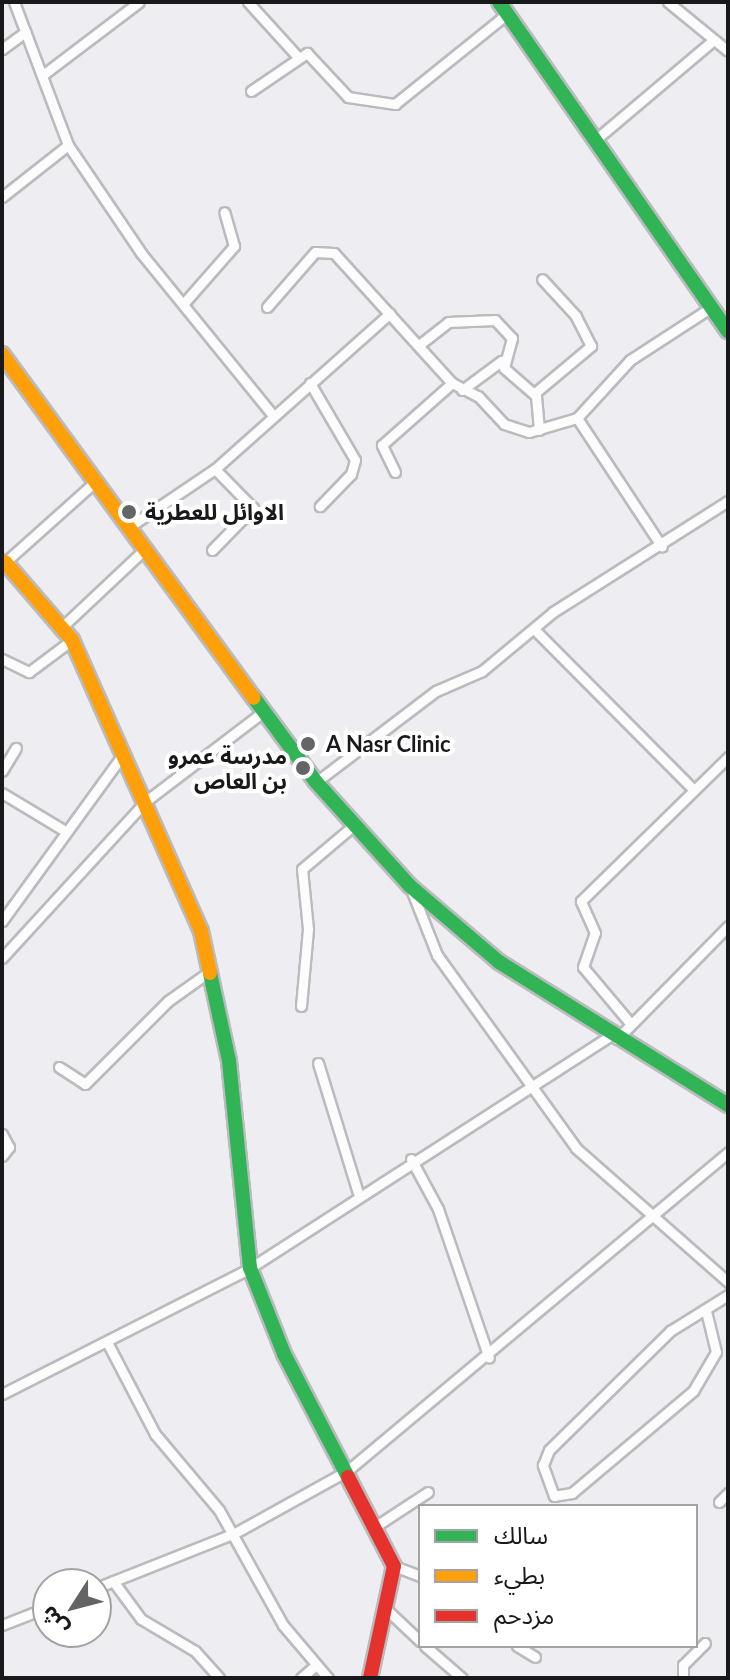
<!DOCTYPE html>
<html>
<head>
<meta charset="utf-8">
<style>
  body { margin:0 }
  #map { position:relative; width:730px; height:1680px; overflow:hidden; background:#eeeef2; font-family:Lato,"Noto Sans Arabic",sans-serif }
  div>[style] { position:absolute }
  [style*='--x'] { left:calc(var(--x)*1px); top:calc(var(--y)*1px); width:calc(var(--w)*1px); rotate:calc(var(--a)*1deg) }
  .roads { filter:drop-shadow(2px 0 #babbbe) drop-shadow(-2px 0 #babbbe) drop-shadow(0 2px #babbbe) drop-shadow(0 -2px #babbbe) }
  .street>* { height:9px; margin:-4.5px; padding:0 4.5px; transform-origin:4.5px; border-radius:4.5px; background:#fcfcfd }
  .fast>* { height:14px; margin:-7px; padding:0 7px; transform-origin:7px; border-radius:7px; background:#30b455 }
  .slow>* { height:14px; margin:-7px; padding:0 7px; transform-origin:7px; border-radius:7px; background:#ff9f0a }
  .jam>* { height:14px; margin:-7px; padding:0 7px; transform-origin:7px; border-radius:7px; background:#e5322d }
  .dots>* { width:22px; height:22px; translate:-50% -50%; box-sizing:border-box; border:4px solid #fff; border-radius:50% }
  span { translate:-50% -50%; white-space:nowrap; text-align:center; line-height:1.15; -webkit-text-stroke:8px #fff; paint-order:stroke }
  .poi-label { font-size:22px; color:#18191b; font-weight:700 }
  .left { translate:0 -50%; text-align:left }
  .right { translate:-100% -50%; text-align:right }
  .frame { position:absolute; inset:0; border:4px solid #18191b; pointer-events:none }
  .legend { position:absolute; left:418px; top:1504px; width:280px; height:144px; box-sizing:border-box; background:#fff; border:2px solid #a3a3a4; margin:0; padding:10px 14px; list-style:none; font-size:24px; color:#18191b }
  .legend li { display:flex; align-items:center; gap:16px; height:40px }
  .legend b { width:40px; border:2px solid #a3a3a4 }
  .north { position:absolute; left:32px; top:1568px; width:80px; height:80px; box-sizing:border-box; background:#fff; border:2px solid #a3a3a4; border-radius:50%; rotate:234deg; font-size:22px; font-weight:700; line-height:32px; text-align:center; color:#18191b }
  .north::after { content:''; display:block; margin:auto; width:28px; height:36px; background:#636466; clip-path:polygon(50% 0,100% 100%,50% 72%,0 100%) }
</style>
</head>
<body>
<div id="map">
  <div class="roads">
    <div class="street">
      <i style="--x:14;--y:2;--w:153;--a:69.3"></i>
      <i style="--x:68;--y:145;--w:130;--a:55.9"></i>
      <i style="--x:141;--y:253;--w:206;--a:50.9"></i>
      <i style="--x:248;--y:2;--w:73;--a:47.8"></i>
      <i style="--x:668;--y:2;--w:77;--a:39.2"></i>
      <i style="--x:2;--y:49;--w:29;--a:-36"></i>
      <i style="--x:44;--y:74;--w:119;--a:-37.2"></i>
      <i style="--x:251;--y:91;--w:68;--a:-34.2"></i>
      <i style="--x:307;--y:53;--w:60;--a:47"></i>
      <i style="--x:348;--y:97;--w:48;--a:8.5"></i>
      <i style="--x:395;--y:104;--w:144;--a:-38.8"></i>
      <i style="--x:594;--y:141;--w:153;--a:-40.2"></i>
      <i style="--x:2;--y:197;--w:84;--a:-38.2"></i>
      <i style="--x:184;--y:303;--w:76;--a:-48.7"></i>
      <i style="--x:234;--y:246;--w:35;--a:-106"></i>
      <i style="--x:267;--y:307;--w:73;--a:-48.9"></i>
      <i style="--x:315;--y:252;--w:19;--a:3"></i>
      <i style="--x:334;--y:253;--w:176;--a:47.8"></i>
      <i style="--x:452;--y:383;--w:29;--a:27"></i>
      <i style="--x:478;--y:396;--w:38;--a:47"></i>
      <i style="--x:504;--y:424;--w:26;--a:18"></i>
      <i style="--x:529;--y:432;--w:50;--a:-16.3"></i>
      <i style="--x:577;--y:418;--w:154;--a:56.6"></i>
      <i style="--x:419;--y:345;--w:37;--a:-38"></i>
      <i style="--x:448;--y:322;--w:47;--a:-2.4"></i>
      <i style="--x:495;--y:320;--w:25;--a:47"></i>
      <i style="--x:512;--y:338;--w:31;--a:105"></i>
      <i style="--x:504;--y:368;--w:41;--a:41.1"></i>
      <i style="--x:310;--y:383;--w:89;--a:59.7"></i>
      <i style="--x:355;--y:460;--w:15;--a:106"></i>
      <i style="--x:351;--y:474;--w:45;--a:134.1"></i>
      <i style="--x:462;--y:390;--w:49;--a:-36.6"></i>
      <i style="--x:577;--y:418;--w:79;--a:-47.6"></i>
      <i style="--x:630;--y:360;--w:95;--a:-33"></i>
      <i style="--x:539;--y:430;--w:38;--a:-95"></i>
      <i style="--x:536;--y:392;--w:72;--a:-39.9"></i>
      <i style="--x:591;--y:346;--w:34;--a:-117"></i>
      <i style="--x:576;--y:316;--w:50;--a:-132.6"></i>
      <i style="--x:395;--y:472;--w:30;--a:-116"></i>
      <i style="--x:382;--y:445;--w:94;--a:-41.5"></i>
      <i style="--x:129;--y:527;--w:104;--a:-34"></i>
      <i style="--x:215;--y:469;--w:234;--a:-41.7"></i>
      <i style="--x:212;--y:550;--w:59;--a:-45.7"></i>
      <i style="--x:253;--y:508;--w:54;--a:-134.3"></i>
      <i style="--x:2;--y:565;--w:126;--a:-41.8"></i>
      <i style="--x:63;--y:626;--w:112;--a:-43.2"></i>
      <i style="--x:534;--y:629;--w:224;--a:45.2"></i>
      <i style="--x:2;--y:659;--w:30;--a:26"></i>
      <i style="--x:29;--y:672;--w:54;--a:-36.7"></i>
      <i style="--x:2;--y:771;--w:27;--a:-59"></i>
      <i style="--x:316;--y:782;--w:151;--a:-37.2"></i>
      <i style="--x:436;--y:691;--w:50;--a:-23.5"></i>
      <i style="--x:482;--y:671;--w:92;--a:-39.7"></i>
      <i style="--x:553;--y:612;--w:207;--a:-32.4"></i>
      <i style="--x:2;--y:793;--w:70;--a:31"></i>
      <i style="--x:411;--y:889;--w:71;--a:68.5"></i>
      <i style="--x:437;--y:955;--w:238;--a:54.2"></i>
      <i style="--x:576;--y:1148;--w:203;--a:41.4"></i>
      <i style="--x:2;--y:921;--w:208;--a:-54"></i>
      <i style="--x:2;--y:958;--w:213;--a:-47.5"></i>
      <i style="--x:146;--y:801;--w:148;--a:-37.3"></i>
      <i style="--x:301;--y:1006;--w:77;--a:-84.8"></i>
      <i style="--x:308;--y:929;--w:60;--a:-95.7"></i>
      <i style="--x:302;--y:869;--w:68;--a:-40.2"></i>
      <i style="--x:630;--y:1023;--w:73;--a:-130"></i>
      <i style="--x:583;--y:967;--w:36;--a:-71"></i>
      <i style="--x:595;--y:933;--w:35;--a:-114"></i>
      <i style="--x:581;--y:901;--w:206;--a:-44.4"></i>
      <i style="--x:617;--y:1039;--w:158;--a:-45.5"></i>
      <i style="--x:318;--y:1063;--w:136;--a:72.9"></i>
      <i style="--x:59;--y:1067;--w:31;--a:33"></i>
      <i style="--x:85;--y:1084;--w:117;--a:-45"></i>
      <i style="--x:168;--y:1001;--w:52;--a:-35.5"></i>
      <i style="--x:2;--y:1134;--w:15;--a:62"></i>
      <i style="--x:9;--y:1147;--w:11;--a:128"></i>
      <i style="--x:411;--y:1159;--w:57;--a:61.6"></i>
      <i style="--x:438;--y:1209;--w:157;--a:71.1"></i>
      <i style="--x:706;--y:1311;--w:42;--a:76.3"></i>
      <i style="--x:716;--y:1352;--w:45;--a:120.5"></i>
      <i style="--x:693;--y:1391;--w:158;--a:139.9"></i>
      <i style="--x:572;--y:1493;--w:18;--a:171"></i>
      <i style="--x:554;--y:1496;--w:33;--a:-110"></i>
      <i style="--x:543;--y:1465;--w:16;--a:-68"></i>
      <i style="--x:549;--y:1450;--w:170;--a:-44.5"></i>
      <i style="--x:670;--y:1331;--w:68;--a:-31.8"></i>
      <i style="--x:108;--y:1344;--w:102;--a:62.4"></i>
      <i style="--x:155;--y:1434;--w:99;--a:49.9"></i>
      <i style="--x:219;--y:1510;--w:132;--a:60.9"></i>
      <i style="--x:283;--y:1625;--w:70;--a:49.7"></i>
      <i style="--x:2;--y:1394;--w:278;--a:-26.9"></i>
      <i style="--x:250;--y:1268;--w:430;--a:-32.8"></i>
      <i style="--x:719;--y:1502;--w:13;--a:-45"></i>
      <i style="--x:376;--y:1526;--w:62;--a:-33.2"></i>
      <i style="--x:394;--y:1566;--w:28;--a:21"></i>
      <i style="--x:113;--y:1581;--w:47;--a:53.6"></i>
      <i style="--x:141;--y:1619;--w:63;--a:30.7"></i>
      <i style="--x:195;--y:1651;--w:36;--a:48"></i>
      <i style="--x:96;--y:1588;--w:149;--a:-21.6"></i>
      <i style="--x:235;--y:1533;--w:128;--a:-29"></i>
      <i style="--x:347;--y:1471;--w:497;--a:-39.9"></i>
      <i style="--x:386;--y:1609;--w:47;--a:43.3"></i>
      <i style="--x:2;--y:1625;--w:49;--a:-21.4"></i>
      <i style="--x:425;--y:1646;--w:49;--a:40.9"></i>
      <i style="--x:517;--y:1646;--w:21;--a:31"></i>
      <i style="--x:301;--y:1678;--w:20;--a:-41"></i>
      <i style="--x:683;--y:1678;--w:13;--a:-90"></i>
      <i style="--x:683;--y:1665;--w:31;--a:-45"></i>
    </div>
    <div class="fast">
      <i style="--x:499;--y:2;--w:401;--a:55.2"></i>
      <i style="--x:254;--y:698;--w:104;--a:53.6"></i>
      <i style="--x:316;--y:782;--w:140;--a:47.9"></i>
      <i style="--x:410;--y:886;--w:117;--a:40.5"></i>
      <i style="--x:499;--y:962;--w:270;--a:32"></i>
      <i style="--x:210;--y:973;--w:90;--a:77.8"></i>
      <i style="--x:229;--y:1061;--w:208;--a:84.2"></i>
      <i style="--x:250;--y:1268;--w:92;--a:68.4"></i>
      <i style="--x:284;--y:1354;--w:139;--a:62.5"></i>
    </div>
    <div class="slow">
      <i style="--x:2;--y:354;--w:426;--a:53.8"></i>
      <i style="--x:5;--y:562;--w:103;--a:49.3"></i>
      <i style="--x:72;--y:640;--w:318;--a:66.1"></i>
      <i style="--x:201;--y:931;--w:43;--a:77.9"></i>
    </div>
    <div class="jam">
      <i style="--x:348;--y:1477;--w:100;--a:62.7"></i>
      <i style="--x:394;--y:1566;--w:115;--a:102.1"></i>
    </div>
  </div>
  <div class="dots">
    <i style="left:129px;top:512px;background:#636466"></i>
    <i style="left:308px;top:744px;background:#636466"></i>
    <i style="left:303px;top:768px;background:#636466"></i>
  </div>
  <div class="poi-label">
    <span class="left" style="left:145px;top:512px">الاوائل للعطرية</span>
    <span class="left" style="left:326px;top:744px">A Nasr Clinic</span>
    <span class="right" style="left:287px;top:768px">مدرسة عمرو<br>بن العاص</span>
  </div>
  <div class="frame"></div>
  <ul class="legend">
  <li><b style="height:10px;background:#30b455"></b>سالك</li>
  <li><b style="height:10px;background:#ff9f0a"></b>بطيء</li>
  <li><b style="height:10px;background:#e5322d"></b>مزدحم</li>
  </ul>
  <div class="north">ش</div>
</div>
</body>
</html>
